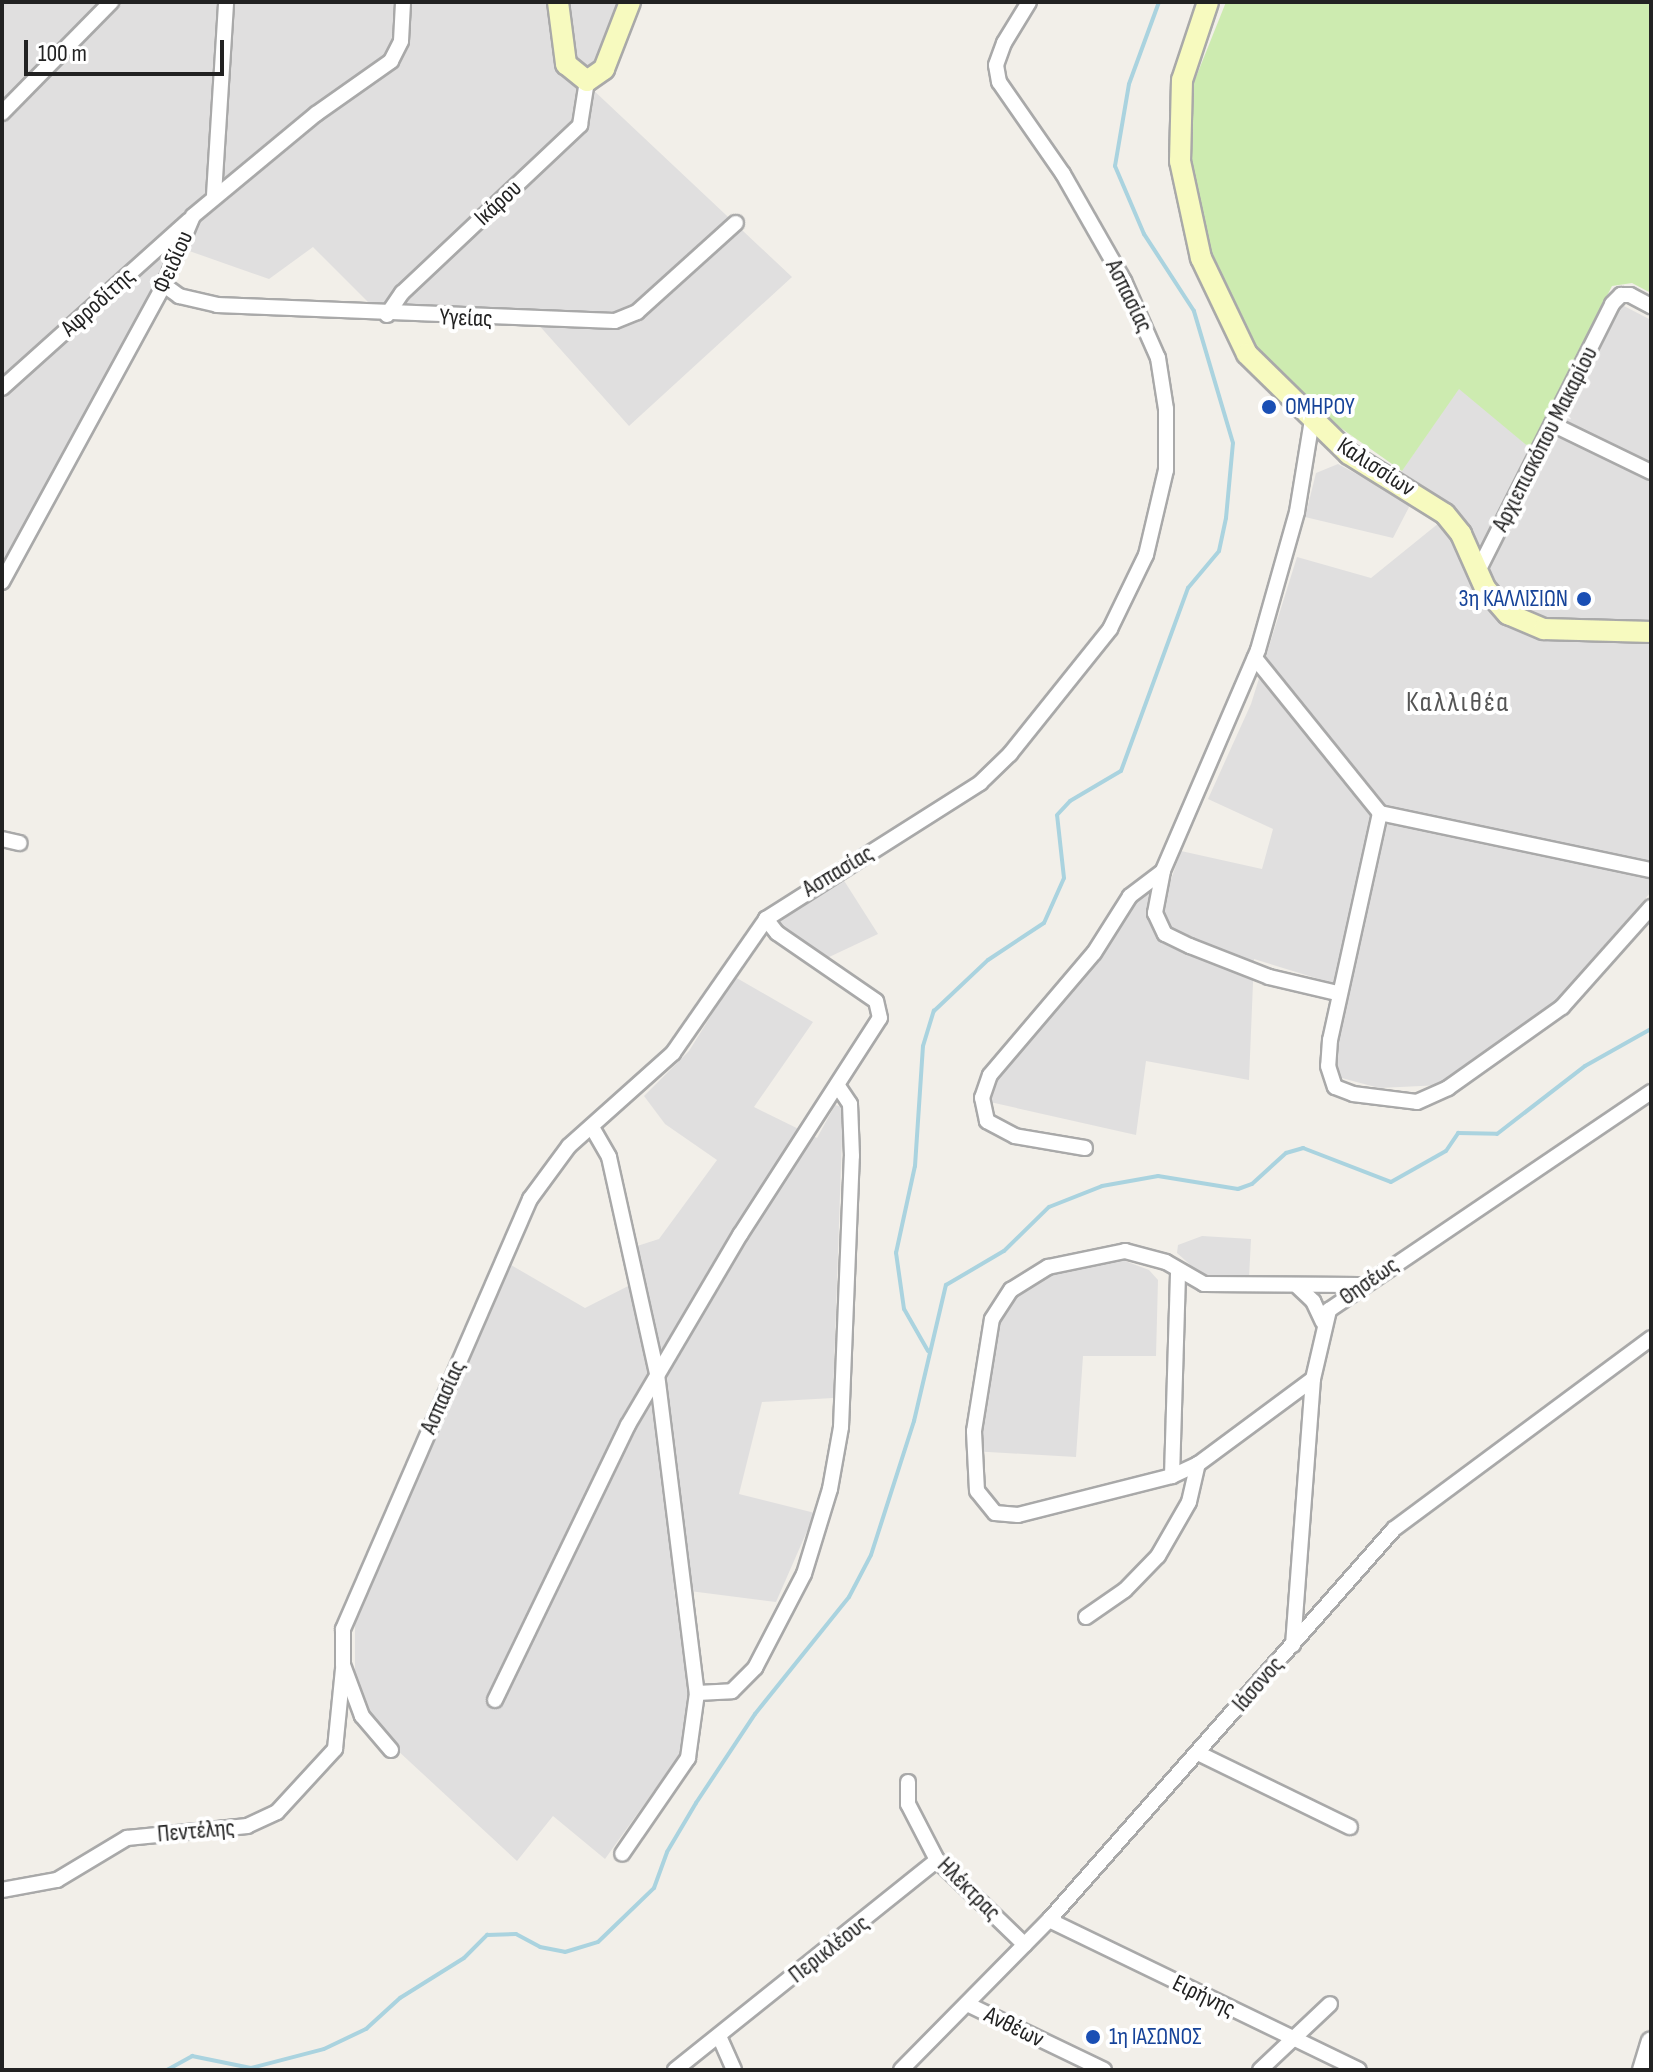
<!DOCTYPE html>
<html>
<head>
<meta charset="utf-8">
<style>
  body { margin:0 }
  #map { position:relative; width:1653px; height:2072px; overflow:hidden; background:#f2efe9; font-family:"Sofia Sans Condensed",sans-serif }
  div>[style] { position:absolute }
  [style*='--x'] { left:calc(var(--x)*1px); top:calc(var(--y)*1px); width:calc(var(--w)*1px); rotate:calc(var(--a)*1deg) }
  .residential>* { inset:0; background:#e0dfdf }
  .grass>* { inset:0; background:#cdebb0 }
  .stream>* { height:4px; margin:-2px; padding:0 2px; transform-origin:2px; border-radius:2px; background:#aad3df }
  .roads { filter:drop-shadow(2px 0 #a9a9a9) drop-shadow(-2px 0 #a9a9a9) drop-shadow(0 2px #a9a9a9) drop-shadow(0 -2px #a9a9a9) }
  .minor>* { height:14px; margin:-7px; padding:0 7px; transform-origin:7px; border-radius:7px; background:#fff }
  .tertiary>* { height:18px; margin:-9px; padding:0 9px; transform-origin:9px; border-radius:9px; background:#fff }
  .secondary>* { height:20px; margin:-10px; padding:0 10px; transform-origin:10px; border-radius:10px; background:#f7fabf }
  .dots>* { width:22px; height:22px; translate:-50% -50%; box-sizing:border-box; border:4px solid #fff; border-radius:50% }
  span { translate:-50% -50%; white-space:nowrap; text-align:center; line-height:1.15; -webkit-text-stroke:8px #fff; paint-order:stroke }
  .street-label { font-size:24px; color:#222 }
  .transit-label { font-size:24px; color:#164399 }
  .left { translate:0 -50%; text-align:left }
  .right { translate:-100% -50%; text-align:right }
  .quarter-label { font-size:28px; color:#555; letter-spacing:2px }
  .frame { position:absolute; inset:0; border:4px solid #222; pointer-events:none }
  .scale { position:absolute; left:24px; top:40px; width:200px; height:36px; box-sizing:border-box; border:4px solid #222; border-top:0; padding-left:10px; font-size:24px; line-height:28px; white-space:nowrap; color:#222; -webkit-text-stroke:6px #fff; paint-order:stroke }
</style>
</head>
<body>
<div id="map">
  <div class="residential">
    <i style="clip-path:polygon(2px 2px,621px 2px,590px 87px,792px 277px,629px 426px,528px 313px,372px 306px,313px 247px,269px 279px,175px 246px,73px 442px,2px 562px)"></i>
    <i style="clip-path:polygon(1622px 305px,1651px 320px,1651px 892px,1557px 1000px,1442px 1085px,1379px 1088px,1338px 1077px,1335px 1050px,1348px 988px,1254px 959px,1249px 1080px,1146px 1061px,1136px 1135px,990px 1102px,990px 1081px,1104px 954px,1132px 904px,1152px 891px,1166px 894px,1181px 851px,1262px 869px,1273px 829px,1208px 799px,1251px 704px,1297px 557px,1371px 578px,1455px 510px,1419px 488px,1393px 538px,1305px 517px,1316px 473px,1338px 464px,1388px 491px,1459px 388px,1546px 461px)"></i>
    <i style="clip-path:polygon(843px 879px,878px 934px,827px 958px,777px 922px)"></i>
    <i style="clip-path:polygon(735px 977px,813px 1022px,754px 1107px,817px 1138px,835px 1105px,843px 1107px,833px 1398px,762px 1402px,739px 1494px,815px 1513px,776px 1602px,674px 1589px,690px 1704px,683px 1750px,605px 1859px,553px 1816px,517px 1861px,396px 1749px,371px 1714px,355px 1674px,355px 1624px,511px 1265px,585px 1308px,640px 1280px,634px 1247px,659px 1239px,717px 1160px,665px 1124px,644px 1096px,689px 1051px)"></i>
    <i style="clip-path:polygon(1202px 1236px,1251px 1239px,1249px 1278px,1205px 1278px,1177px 1253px,1178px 1245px)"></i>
    <i style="clip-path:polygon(1104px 1253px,1149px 1270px,1158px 1280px,1156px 1356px,1083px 1356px,1076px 1457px,971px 1451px,988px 1336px,1027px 1280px)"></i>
  </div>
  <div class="grass">
    <i style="clip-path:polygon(1226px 2px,1651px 2px,1651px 293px,1632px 283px,1612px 286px,1530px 448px,1459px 389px,1402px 471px,1318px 412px,1248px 338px,1221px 286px,1201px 221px,1187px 136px,1194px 82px)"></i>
  </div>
  <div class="stream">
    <i style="--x:928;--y:1351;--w:48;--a:-119.7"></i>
    <i style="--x:904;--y:1309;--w:57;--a:-98.1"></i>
    <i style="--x:896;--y:1253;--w:89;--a:-77.7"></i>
    <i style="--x:915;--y:1166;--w:120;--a:-86.2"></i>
    <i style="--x:923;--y:1046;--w:37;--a:-73"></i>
    <i style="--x:934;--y:1011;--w:74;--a:-43.4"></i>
    <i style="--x:988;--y:960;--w:67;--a:-33.5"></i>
    <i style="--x:1044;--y:923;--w:49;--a:-66"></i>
    <i style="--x:1064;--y:878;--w:63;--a:-96.3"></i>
    <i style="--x:1057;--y:815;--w:19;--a:-47"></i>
    <i style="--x:1070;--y:801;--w:59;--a:-30.5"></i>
    <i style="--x:1121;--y:771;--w:195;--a:-69.9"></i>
    <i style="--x:1188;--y:588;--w:48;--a:-50"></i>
    <i style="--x:1219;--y:551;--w:34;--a:-78"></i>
    <i style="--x:1226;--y:518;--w:75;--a:-84.7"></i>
    <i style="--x:1233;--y:443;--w:138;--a:-106.5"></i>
    <i style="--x:1194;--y:311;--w:92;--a:-123"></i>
    <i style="--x:1144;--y:234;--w:74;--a:-113.1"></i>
    <i style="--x:1115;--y:166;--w:83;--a:-80.3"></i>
    <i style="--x:1129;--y:84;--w:87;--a:-69.9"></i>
    <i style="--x:167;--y:2070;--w:29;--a:-29"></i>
    <i style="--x:192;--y:2056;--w:60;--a:11.5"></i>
    <i style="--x:251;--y:2068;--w:75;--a:-14.6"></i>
    <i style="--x:324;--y:2049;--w:47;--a:-25.5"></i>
    <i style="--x:366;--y:2029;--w:46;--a:-42.4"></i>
    <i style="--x:400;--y:1998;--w:75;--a:-32"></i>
    <i style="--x:464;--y:1958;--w:33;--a:-45"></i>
    <i style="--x:487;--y:1935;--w:29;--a:-2"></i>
    <i style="--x:516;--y:1934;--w:27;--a:28"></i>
    <i style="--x:540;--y:1947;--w:25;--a:11"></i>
    <i style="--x:565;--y:1952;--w:34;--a:-17"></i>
    <i style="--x:598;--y:1942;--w:78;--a:-44"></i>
    <i style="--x:654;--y:1888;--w:38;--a:-70"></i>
    <i style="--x:667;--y:1852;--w:57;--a:-59.4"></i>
    <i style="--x:696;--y:1803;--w:107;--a:-56.5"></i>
    <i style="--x:755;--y:1714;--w:150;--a:-51.2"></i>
    <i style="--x:849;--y:1597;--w:47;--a:-62.4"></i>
    <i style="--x:871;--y:1555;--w:141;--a:-72.2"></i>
    <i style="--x:914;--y:1421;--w:140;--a:-76.8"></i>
    <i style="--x:946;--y:1285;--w:67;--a:-30.4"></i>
    <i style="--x:1004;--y:1251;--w:63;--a:-44.4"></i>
    <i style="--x:1049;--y:1207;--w:57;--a:-21.6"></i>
    <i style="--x:1102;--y:1186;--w:57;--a:-10.1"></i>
    <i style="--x:1158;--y:1176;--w:81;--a:9.2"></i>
    <i style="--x:1238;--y:1189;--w:15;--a:-20"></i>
    <i style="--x:1252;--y:1184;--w:46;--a:-42.4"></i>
    <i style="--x:1286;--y:1153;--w:18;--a:-16"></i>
    <i style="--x:1303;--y:1148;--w:94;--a:21.1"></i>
    <i style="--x:1391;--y:1182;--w:63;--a:-29.4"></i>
    <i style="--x:1446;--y:1151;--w:22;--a:-56"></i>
    <i style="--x:1458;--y:1133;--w:39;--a:1"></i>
    <i style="--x:1497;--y:1134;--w:111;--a:-37.7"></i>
    <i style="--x:1585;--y:1066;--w:76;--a:-29.3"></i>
  </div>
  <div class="roads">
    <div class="minor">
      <i style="--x:2;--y:113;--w:156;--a:-45.5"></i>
      <i style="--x:214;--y:195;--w:193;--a:-86.4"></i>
      <i style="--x:164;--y:285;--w:19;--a:36"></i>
      <i style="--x:179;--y:296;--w:39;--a:13"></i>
      <i style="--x:217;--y:305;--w:398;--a:2.3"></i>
      <i style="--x:615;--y:321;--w:24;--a:-22"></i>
      <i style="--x:637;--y:312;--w:133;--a:-42"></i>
      <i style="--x:387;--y:315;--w:27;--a:-56"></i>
      <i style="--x:402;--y:293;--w:245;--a:-43.3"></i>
      <i style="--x:580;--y:125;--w:45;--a:-81"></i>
      <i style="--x:2;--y:388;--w:251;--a:-41.9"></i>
      <i style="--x:1312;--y:420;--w:93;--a:99.3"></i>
      <i style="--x:1297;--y:512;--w:143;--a:105.8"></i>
      <i style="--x:1258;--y:650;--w:241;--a:113.3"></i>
      <i style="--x:1163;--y:871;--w:43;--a:100.8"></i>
      <i style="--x:1155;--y:913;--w:23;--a:65"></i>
      <i style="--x:1165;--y:934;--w:28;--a:26"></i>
      <i style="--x:1190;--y:946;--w:85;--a:21.4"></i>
      <i style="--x:1269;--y:977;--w:70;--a:13.2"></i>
      <i style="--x:1552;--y:424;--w:110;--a:25.9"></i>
      <i style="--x:1477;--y:573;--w:301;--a:-63.3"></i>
      <i style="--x:1612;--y:304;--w:13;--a:-45"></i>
      <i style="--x:1621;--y:295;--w:9;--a:0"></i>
      <i style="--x:1630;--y:295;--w:24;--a:28"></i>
      <i style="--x:2;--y:582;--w:338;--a:-61.4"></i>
      <i style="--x:164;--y:285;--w:75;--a:-67.2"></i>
      <i style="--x:193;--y:216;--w:160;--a:-39.7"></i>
      <i style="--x:316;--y:114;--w:92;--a:-35.2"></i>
      <i style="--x:391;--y:61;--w:22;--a:-63"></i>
      <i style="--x:401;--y:41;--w:39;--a:-87"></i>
      <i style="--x:1255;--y:658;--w:199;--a:51.1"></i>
      <i style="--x:1380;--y:813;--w:277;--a:11.9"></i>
      <i style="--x:1380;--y:813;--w:232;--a:102.4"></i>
      <i style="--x:1330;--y:1040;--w:26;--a:94"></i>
      <i style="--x:1328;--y:1066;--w:22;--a:72"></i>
      <i style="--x:1335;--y:1087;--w:19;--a:21"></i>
      <i style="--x:1353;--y:1094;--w:64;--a:7.1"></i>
      <i style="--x:1417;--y:1102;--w:34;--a:-24"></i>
      <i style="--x:1448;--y:1088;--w:140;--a:-35.4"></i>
      <i style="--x:1562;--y:1007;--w:134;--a:-48.3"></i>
      <i style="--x:2;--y:839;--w:18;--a:13"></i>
      <i style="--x:593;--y:1129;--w:32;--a:60"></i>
      <i style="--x:609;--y:1157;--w:222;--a:77.5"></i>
      <i style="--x:657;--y:1374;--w:321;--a:82.9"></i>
      <i style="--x:697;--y:1693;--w:66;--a:97.9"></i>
      <i style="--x:688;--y:1758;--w:116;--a:124.5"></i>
      <i style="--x:1085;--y:1148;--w:71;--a:-170.3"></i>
      <i style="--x:1015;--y:1136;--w:32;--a:-152"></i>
      <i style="--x:987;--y:1121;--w:24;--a:-102"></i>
      <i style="--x:982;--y:1098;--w:24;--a:-71"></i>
      <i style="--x:990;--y:1075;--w:160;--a:-49.6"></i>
      <i style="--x:1094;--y:953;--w:67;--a:-57.7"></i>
      <i style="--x:1130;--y:896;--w:41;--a:-37.1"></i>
      <i style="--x:1298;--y:1287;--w:21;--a:43"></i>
      <i style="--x:1313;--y:1301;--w:23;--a:65"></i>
      <i style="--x:1313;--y:1379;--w:143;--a:143.5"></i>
      <i style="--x:1198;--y:1464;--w:29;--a:155"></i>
      <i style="--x:1172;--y:1476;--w:159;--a:165.8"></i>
      <i style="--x:1018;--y:1515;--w:23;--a:-175"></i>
      <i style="--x:995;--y:1513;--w:28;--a:-129"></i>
      <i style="--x:977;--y:1491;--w:60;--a:-92.9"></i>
      <i style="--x:974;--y:1431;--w:113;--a:-80.9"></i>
      <i style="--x:992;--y:1319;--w:35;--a:-57"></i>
      <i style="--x:1011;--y:1290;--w:44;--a:-31.9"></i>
      <i style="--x:1048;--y:1267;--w:79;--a:-11.7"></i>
      <i style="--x:1125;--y:1251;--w:42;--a:15"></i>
      <i style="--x:1166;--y:1262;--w:44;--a:30.1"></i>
      <i style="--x:1204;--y:1284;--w:156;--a:0.4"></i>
      <i style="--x:1172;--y:1476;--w:205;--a:-88.3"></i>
      <i style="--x:1086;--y:1617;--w:47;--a:-34.7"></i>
      <i style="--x:1125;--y:1590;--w:47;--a:-45.9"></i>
      <i style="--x:1158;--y:1556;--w:62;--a:-60.1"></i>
      <i style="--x:1189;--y:1502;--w:39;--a:-77"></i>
      <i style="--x:1293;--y:1645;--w:267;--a:-85.7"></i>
      <i style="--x:1313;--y:1379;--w:71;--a:-76.9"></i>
      <i style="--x:1329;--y:1310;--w:389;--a:-34.1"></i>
      <i style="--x:697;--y:1693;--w:35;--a:-3"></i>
      <i style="--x:732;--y:1691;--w:33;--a:-45"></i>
      <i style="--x:755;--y:1668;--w:106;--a:-62.5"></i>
      <i style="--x:804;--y:1574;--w:89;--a:-73"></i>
      <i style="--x:830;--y:1489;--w:63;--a:-79.9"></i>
      <i style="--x:841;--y:1427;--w:271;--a:-87.7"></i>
      <i style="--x:852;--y:1156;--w:52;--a:-92.2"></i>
      <i style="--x:850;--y:1104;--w:22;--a:-124"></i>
      <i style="--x:495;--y:1700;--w:305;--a:-64.2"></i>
      <i style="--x:628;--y:1425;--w:221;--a:-59.5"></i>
      <i style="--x:740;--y:1235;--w:258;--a:-57.2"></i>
      <i style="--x:880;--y:1018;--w:17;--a:-103"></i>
      <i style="--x:876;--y:1001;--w:120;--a:-145.5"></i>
      <i style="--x:777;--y:933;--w:18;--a:-128"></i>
      <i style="--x:391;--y:1750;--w:45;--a:-130.5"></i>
      <i style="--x:362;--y:1716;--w:54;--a:-110.4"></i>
      <i style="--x:343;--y:1665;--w:36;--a:-90"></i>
      <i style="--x:343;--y:1629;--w:469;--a:-66.5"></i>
      <i style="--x:530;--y:1199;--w:66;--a:-53.7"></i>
      <i style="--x:569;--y:1146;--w:140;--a:-41.8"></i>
      <i style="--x:673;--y:1053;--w:163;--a:-55.2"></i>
      <i style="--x:766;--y:919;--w:254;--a:-32.4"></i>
      <i style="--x:980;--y:783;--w:42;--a:-44"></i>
      <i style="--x:1010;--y:754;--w:160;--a:-51.3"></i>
      <i style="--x:1110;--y:629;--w:82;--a:-64.1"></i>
      <i style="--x:1146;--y:555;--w:87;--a:-76.8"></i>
      <i style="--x:1166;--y:470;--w:61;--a:-90"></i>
      <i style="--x:1166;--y:409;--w:52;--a:-98.9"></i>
      <i style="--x:1158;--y:358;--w:84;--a:-113.8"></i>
      <i style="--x:1124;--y:281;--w:123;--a:-119.7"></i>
      <i style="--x:1063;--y:174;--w:112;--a:-124.8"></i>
      <i style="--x:999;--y:82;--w:17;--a:-100"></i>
      <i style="--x:996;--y:65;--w:23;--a:-70"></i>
      <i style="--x:1004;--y:43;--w:48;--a:-58.6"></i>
      <i style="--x:1198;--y:1753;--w:169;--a:26"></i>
      <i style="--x:908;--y:1782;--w:22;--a:90"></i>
      <i style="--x:908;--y:1804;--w:63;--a:62.6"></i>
      <i style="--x:937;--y:1860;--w:122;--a:44"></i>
      <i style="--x:2;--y:1890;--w:56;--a:-10.3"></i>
      <i style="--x:57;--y:1880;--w:82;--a:-31"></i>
      <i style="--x:127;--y:1838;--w:121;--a:-5.7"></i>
      <i style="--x:247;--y:1826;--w:33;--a:-25"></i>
      <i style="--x:277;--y:1812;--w:86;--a:-47.4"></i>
      <i style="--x:335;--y:1749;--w:80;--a:-84.3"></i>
      <i style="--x:1049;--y:1920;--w:344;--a:25.8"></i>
      <i style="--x:967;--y:2004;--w:152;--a:25.7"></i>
      <i style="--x:719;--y:2036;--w:37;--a:66"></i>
      <i style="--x:675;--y:2070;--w:336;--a:-38.7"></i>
      <i style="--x:901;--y:2070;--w:211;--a:-45.4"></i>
      <i style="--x:1049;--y:1920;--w:521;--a:-48.58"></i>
      <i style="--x:1394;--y:1529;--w:320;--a:-36.6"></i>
      <i style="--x:1260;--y:2070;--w:96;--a:-43.3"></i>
    </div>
    <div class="tertiary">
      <i style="--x:1642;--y:2070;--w:30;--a:-73"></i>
    </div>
    <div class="secondary">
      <i style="--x:558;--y:2;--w:63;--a:82.6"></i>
      <i style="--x:566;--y:64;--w:27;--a:39"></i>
      <i style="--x:587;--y:81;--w:21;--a:-35"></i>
      <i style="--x:604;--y:69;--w:72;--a:-68.8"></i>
      <i style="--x:1208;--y:2;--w:82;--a:108.4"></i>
      <i style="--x:1182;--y:80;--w:81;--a:91.4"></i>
      <i style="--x:1180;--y:161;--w:99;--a:77.8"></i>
      <i style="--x:1201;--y:258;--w:106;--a:64.4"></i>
      <i style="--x:1247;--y:354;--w:143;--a:44.4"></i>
      <i style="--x:1349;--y:454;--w:113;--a:32"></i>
      <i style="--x:1445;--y:514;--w:26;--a:51"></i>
      <i style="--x:1461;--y:534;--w:59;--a:66"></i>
      <i style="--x:1485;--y:588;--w:35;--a:49"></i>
      <i style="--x:1508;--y:614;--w:39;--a:23"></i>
      <i style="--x:1544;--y:629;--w:107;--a:1.6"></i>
    </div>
  </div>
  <div class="dots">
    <i style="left:1269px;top:407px;background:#1a4fb4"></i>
    <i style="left:1584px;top:599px;background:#1a4fb4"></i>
    <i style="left:1093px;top:2037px;background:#1a4fb4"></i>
  </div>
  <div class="street-label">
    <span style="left:498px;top:203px;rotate:-43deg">Ικάρου</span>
    <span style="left:173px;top:262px;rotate:-66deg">Φειδίου</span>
    <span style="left:1129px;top:296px;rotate:64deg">Ασπασίας</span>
    <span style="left:98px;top:302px;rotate:-42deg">Αφροδίτης</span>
    <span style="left:466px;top:318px;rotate:2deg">Υγείας</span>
    <span style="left:1545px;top:439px;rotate:-63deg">Αρχιεπισκόπου Μακαρίου</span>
    <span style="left:1376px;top:467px;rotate:33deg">Καλισσίων</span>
    <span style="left:838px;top:871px;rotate:-31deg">Ασπασίας</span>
    <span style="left:1369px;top:1281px;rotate:-35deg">Θησέως</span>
    <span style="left:443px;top:1397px;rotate:-66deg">Ασπασίας</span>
    <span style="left:1258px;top:1684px;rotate:-49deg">Ιάσονος</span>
    <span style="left:196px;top:1831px;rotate:-5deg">Πεντέλης</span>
    <span style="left:969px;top:1889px;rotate:45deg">Ηλέκτρας</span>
    <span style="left:829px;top:1949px;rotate:-38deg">Περικλέους</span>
    <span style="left:1204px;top:1996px;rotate:26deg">Ειρήνης</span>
    <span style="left:1014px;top:2027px;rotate:26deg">Ανθέων</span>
  </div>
  <div class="transit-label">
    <span class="left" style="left:1285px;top:407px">ΟΜΗΡΟΥ</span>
    <span class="right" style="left:1568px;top:599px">3η ΚΑΛΛΙΣΙΩΝ</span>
    <span class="left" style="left:1109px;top:2037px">1η ΙΑΣΩΝΟΣ</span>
  </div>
  <div class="quarter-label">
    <span style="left:1458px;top:703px">Καλλιθέα</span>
  </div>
  <div class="frame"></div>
  <div class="scale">100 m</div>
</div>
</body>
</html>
